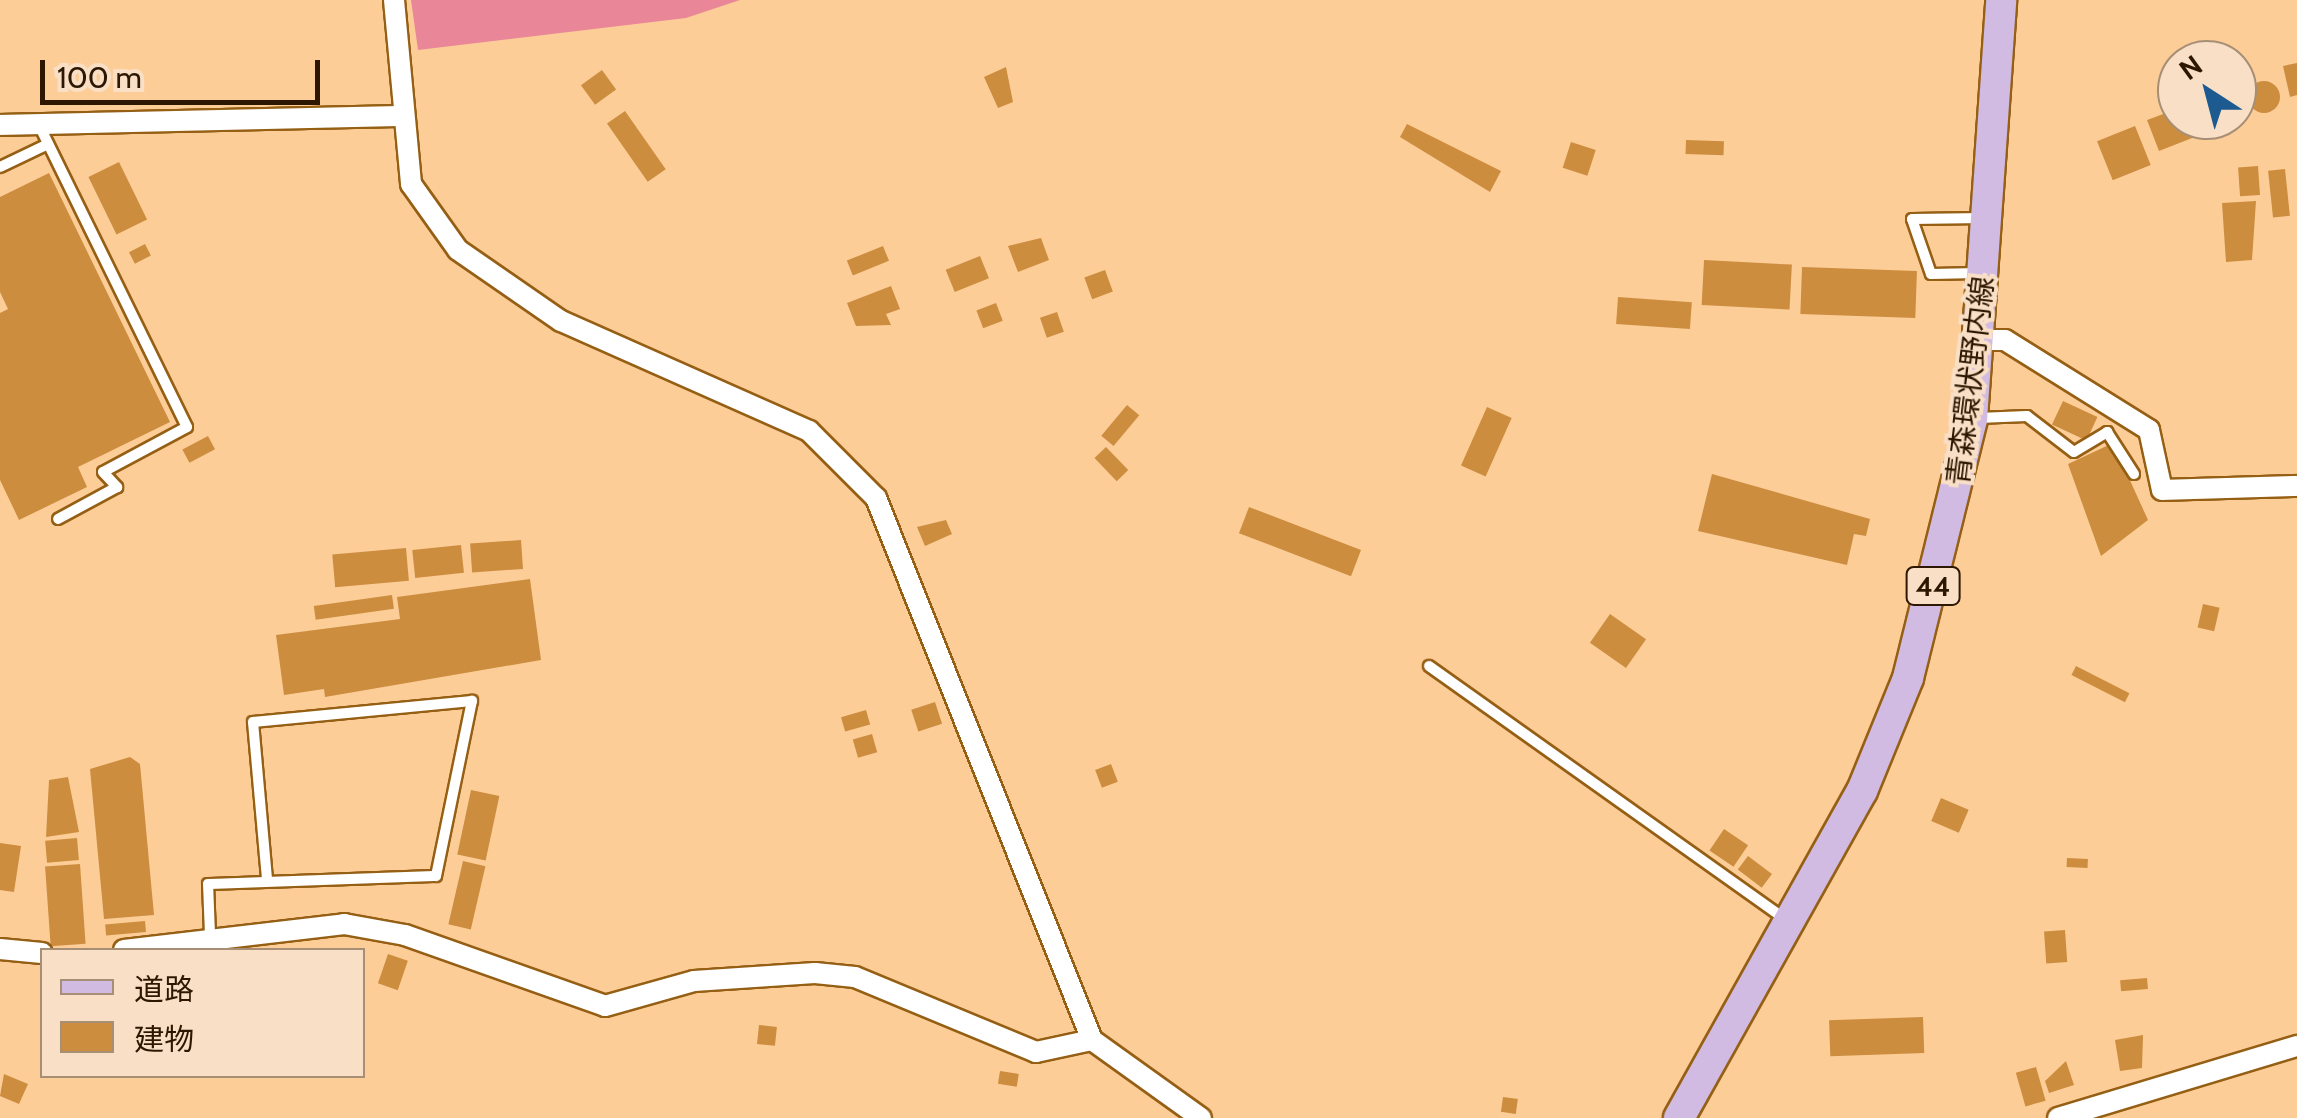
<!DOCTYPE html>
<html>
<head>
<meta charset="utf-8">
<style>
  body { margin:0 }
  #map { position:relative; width:2297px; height:1118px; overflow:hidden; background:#fdcd98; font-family:Cabin,"Noto Sans JP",sans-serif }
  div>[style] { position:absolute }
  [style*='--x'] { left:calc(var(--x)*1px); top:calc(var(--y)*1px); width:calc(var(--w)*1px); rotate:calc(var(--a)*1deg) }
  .forest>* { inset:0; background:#e98799 }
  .building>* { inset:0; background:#cc8d3f; transform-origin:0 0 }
  .round { border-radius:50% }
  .roads { filter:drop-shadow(2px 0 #955f14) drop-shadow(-2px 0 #955f14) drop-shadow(0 2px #955f14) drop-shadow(0 -2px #955f14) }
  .service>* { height:10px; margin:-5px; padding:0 5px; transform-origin:5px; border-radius:5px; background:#fff }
  .minor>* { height:20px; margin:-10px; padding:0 10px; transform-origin:10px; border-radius:10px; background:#fff }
  .primary>* { height:30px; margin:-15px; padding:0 15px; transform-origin:15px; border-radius:15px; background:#d1bbe3 }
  span { translate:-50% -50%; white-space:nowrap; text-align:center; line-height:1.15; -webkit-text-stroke:8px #f8dfc5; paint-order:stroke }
  .shield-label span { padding:2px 8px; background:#f8dfc5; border:2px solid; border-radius:8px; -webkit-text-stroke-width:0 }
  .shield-label { font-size:28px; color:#2d1700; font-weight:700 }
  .street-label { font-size:30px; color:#2d1700 }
  .legend { position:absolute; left:40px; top:948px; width:325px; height:130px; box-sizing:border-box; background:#f8dfc5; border:2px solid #a78f76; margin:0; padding:12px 18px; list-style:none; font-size:30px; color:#2d1700 }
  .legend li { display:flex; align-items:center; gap:20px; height:50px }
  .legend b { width:50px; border:2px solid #a78f76 }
  .north { position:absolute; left:2157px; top:40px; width:100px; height:100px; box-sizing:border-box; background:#f8dfc5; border:2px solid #a78f76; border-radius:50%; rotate:324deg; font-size:28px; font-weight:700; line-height:40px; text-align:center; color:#2d1700 }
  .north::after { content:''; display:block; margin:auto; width:35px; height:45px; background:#1c5a90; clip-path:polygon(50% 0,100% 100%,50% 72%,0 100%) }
  .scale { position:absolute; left:40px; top:60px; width:280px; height:45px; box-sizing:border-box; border:5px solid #2d1700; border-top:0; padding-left:12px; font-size:30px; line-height:35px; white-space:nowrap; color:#2d1700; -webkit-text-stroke:8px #f8dfc5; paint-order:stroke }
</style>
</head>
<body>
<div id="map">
  <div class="forest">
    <i style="clip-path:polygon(411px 0,740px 0,686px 18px,418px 50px)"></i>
  </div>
  <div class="building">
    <i style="clip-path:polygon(2297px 63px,2297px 95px,2290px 97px,2283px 66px)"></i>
    <i style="clip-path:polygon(1006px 67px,1013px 102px,998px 108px,984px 77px)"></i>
    <i style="left:602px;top:70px;width:24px;height:26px;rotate:54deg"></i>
    <i class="round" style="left:2248px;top:81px;width:32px;height:32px"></i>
    <i style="clip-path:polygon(2177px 109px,2177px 120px,2238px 120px,2159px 151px,2147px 120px)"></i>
    <i style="left:625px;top:111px;width:71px;height:22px;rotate:55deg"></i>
    <i style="clip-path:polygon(1407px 124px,1501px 171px,1490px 192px,1400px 137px)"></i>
    <i style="left:2135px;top:126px;width:42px;height:41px;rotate:68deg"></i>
    <i style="left:1686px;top:140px;width:38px;height:14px;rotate:2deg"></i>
    <i style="left:1571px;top:142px;width:26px;height:27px;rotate:18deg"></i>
    <i style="left:119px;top:162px;width:64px;height:34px;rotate:64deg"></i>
    <i style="left:2258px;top:166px;width:29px;height:20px;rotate:86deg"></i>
    <i style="left:2285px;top:169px;width:47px;height:17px;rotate:84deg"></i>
    <i style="clip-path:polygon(49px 173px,170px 422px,78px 467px,87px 487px,19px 520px,0 480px,0 313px,8px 309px,0 292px,0 197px)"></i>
    <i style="clip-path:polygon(2256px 201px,2252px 260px,2226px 262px,2222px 203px)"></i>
    <i style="clip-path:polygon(1041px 238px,1049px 260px,1018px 272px,1008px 246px)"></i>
    <i style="left:145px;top:244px;width:13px;height:18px;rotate:63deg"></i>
    <i style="left:883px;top:246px;width:16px;height:39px;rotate:68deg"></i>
    <i style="left:980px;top:256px;width:24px;height:37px;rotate:68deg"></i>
    <i style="left:1704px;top:260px;width:88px;height:45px;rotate:3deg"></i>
    <i style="left:1802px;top:267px;width:115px;height:47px;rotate:2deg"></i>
    <i style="left:1105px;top:270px;width:23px;height:22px;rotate:70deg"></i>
    <i style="clip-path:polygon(891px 286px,900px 309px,886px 314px,891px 325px,856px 326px,847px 303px)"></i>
    <i style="left:1618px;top:297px;width:74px;height:27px;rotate:4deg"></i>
    <i style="left:996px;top:303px;width:19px;height:21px;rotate:69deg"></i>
    <i style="left:1057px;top:312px;width:21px;height:18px;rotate:71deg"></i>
    <i style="left:2063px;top:401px;width:38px;height:26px;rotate:25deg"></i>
    <i style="left:1127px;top:405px;width:16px;height:40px;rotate:40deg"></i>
    <i style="left:1487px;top:407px;width:27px;height:64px;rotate:24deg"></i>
    <i style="left:208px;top:436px;width:15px;height:29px;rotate:62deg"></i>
    <i style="clip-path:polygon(2113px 443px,2148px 520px,2101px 556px,2068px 464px)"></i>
    <i style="left:1106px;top:447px;width:32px;height:16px;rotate:46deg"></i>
    <i style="clip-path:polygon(1712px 474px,1870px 519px,1866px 536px,1854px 534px,1847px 565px,1698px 531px)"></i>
    <i style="left:1249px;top:507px;width:120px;height:28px;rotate:21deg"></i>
    <i style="clip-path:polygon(946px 520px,952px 534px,925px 546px,917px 527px)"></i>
    <i style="left:521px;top:540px;width:29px;height:51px;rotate:86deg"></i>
    <i style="left:461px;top:545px;width:28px;height:49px;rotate:84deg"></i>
    <i style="left:406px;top:548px;width:33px;height:74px;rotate:85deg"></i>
    <i style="clip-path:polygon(530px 579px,541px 660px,325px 697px,324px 689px,284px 695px,276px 635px,400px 619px,397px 597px)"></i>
    <i style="left:392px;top:595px;width:14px;height:79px;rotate:82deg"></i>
    <i style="left:2203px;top:604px;width:17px;height:24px;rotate:13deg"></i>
    <i style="left:1610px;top:614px;width:44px;height:35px;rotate:35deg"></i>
    <i style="left:2076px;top:666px;width:60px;height:10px;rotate:27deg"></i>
    <i style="left:935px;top:702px;width:23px;height:25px;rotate:72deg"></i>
    <i style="left:866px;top:710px;width:15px;height:26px;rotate:74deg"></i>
    <i style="left:872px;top:734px;width:19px;height:20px;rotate:74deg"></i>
    <i style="clip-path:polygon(130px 757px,140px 764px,154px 915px,104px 919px,90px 769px)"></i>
    <i style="left:1111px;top:764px;width:19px;height:17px;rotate:69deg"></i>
    <i style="clip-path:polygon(68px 777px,79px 832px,46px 837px,49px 780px)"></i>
    <i style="left:471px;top:790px;width:29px;height:66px;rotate:12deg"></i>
    <i style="left:1941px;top:798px;width:30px;height:25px;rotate:23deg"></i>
    <i style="left:1724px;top:829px;width:29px;height:26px;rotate:34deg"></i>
    <i style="left:77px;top:838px;width:22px;height:32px;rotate:85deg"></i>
    <i style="clip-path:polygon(0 843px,21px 846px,14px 892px,0 890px)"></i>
    <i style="left:1748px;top:856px;width:30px;height:17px;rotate:37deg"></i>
    <i style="left:2067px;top:858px;width:21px;height:9px;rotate:3deg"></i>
    <i style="left:463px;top:861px;width:23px;height:65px;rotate:13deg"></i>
    <i style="left:80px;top:864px;width:80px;height:35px;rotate:86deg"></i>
    <i style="left:145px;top:921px;width:11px;height:40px;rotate:85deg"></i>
    <i style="left:2065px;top:930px;width:32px;height:21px;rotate:86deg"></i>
    <i style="left:388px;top:954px;width:21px;height:31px;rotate:19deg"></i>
    <i style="left:2147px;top:978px;width:11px;height:27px;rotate:85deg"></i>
    <i style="left:1923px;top:1017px;width:36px;height:94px;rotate:88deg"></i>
    <i style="left:759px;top:1025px;width:18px;height:19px;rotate:6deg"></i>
    <i style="clip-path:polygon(2143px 1035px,2142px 1068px,2120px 1071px,2115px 1040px)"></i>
    <i style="clip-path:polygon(2066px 1061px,2074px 1085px,2049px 1093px,2045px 1081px)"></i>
    <i style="left:2036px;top:1067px;width:35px;height:21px;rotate:74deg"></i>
    <i style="left:1000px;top:1071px;width:19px;height:13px;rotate:9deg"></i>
    <i style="clip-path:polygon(4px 1074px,28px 1084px,19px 1104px,0 1096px)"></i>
    <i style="left:1503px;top:1097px;width:15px;height:15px;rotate:8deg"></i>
  </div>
  <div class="roads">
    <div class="service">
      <i style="--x:40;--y:127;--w:334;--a:63.9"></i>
      <i style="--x:187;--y:427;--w:95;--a:151.8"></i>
      <i style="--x:103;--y:472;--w:21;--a:47"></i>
      <i style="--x:117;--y:487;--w:67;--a:151.5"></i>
      <i style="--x:0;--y:167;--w:53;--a:-25.6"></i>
      <i style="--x:1978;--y:273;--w:47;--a:178.8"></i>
      <i style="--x:1931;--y:274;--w:58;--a:-109.1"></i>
      <i style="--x:1912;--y:219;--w:72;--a:-0.8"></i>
      <i style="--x:1978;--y:418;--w:49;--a:-2.3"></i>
      <i style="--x:2027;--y:416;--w:59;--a:37.5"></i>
      <i style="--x:2074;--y:452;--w:39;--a:-31"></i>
      <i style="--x:2107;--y:432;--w:50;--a:57.3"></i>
      <i style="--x:1429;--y:666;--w:438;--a:35.4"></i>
      <i style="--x:210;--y:935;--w:51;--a:-92.2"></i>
      <i style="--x:208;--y:884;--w:228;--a:-2"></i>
      <i style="--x:436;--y:876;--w:179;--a:-78.4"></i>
      <i style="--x:472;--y:701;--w:220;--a:174.5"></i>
      <i style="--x:253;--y:722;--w:158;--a:84.9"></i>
    </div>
    <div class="minor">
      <i style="--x:394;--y:0;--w:185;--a:84.7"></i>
      <i style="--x:411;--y:184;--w:81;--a:54.5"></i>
      <i style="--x:458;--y:250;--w:125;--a:34.6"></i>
      <i style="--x:561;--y:321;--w:271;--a:23.9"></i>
      <i style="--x:809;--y:431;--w:95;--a:45"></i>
      <i style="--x:876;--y:498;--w:583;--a:68.27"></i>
      <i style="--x:1092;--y:1040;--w:134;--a:35.6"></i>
      <i style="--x:0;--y:125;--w:400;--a:-1.3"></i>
      <i style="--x:1981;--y:340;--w:24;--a:0"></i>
      <i style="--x:2005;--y:340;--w:170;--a:32"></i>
      <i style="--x:2149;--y:430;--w:61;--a:77.8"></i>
      <i style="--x:2162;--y:490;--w:135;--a:-1.7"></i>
      <i style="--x:0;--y:949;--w:42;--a:5.4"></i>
      <i style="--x:124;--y:950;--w:222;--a:-6.7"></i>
      <i style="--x:344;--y:924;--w:62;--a:10.2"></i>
      <i style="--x:405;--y:935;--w:212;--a:19.5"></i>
      <i style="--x:605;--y:1006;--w:92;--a:-15.7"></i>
      <i style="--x:694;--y:981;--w:121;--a:-3.8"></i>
      <i style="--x:815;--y:973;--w:40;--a:5.7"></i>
      <i style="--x:855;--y:977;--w:196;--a:22.5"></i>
      <i style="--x:1036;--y:1052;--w:57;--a:-12.1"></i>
      <i style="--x:2058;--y:1118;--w:250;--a:-16.8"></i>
    </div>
    <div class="primary">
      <i style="--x:1679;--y:1118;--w:375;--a:-60.8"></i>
      <i style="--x:1862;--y:791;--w:122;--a:-67.8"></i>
      <i style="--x:1908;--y:678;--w:267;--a:-76.1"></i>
      <i style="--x:1972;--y:419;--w:420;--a:-86"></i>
    </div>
  </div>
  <div class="shield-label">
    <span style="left:1933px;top:586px">44</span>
  </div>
  <div class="street-label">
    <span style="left:1971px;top:381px;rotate:-83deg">青森環状野内線</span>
  </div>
  <ul class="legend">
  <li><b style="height:12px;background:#d1bbe3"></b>道路</li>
  <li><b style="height:28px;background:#cc8d3f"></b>建物</li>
  </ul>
  <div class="north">N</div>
  <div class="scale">100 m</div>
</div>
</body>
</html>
